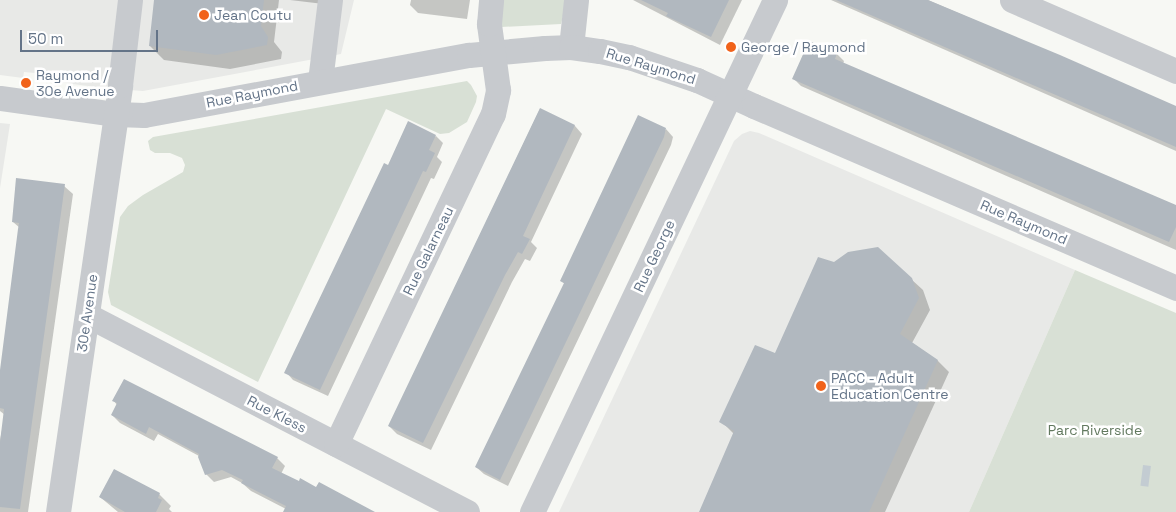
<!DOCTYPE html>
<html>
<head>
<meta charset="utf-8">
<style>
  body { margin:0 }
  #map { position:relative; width:1176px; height:512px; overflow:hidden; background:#f7f8f4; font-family:"Space Grotesk",sans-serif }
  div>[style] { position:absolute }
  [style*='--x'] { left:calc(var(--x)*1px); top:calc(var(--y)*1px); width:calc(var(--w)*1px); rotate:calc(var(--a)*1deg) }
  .built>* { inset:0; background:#e8e9e7 }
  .green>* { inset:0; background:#d8e0d5 }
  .water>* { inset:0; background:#c3ccd2; transform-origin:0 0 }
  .shadow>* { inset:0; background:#0003 }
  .building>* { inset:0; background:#b1b8bf }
  .minor>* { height:25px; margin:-12.5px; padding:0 12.5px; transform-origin:12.5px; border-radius:12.5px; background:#c7cace }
  .dots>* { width:14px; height:14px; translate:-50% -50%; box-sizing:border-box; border:2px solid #fff; border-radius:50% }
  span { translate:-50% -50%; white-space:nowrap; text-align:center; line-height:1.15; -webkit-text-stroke:5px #fff; paint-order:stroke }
  .poi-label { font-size:14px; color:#647488 }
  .left { translate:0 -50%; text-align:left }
  .street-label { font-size:14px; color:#647488 }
  .park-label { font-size:14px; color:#62795f }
  .scale { position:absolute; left:20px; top:30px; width:138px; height:22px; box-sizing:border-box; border:2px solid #647488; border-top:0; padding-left:6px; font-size:15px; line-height:18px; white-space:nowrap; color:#647488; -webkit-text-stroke:4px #fff; paint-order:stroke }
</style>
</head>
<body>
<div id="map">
  <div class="built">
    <i style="clip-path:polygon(0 0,354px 0,341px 54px,143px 91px,103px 88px,35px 79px,35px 73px,24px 72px,23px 78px,0 75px)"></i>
    <i style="clip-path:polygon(0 123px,10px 124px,0 188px)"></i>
    <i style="clip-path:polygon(750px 131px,759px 133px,1075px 270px,969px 512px,559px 512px,734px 141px,742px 134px)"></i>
  </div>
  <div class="green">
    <i style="clip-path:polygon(501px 0,567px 0,561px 24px,501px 27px)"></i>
    <i style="clip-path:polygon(467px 81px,471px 85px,477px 96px,476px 102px,467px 122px,449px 133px,440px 134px,386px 109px,258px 382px,111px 305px,108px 292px,120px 217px,128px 206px,143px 195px,183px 172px,185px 165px,182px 158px,170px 153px,155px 153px,150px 150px,148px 141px,153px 137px)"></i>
    <i style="clip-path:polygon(1075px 270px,1176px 313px,1176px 512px,969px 512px)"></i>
  </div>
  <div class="water">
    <i style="left:1143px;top:465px;width:8px;height:21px;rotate:7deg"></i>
  </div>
  <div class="shadow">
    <i style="clip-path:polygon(155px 0,279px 0,274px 42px,282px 52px,281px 59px,230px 69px,164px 60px,150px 46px)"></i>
    <i style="clip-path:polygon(290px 0,332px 0,332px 5px)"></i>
    <i style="clip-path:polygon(411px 0,470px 0,467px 19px,418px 13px,410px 5px)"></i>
    <i style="clip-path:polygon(633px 0,742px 0,720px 45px)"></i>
    <i style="clip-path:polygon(831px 0,928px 0,1176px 107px,1176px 151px)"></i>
    <i style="clip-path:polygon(837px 54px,844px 61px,843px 64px,1176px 206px,1176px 250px,801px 86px,794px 79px)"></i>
    <i style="clip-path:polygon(540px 109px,575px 126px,582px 134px,531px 242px,537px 248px,530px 261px,525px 259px,512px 282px,431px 450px,397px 434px,389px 426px)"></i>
    <i style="clip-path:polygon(666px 129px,673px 137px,671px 145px,508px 486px,484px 474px,476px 467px,565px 284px,561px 281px)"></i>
    <i style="clip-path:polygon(436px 136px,443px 143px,437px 157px,442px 162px,434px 179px,431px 178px,328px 396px,293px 380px,286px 372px,389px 166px)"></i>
    <i style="clip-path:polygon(64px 186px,73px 194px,28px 512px,0 512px,0 440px,5px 415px,0 411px,0 378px,20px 228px,13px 222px)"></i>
    <i style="clip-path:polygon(835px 264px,911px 279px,923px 290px,930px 310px,912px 343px,938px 361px,949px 372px,885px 512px,700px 512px,734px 434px,721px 421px,775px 354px)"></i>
    <i style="clip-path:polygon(114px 401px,277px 458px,285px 466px,281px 474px,372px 512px,285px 512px,286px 509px,251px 491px,242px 483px,231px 477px,214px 482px,206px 474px,199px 456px,158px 434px,154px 441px,120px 423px,112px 415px,117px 405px)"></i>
    <i style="clip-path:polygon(159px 494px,171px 506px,169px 509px,172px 512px,118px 512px,100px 497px)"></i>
  </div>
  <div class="building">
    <i style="clip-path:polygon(154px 0,264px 0,261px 26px,268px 37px,267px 45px,216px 55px,149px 46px)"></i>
    <i style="clip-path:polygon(641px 0,729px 0,711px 37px,666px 16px,668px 13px)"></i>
    <i style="clip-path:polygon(836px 0,928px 0,1060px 55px,1176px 106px,1176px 147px)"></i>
    <i style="clip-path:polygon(809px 41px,837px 53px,835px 59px,1176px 205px,1176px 227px,1169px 242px,792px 79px)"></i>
    <i style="clip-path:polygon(540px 108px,575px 125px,523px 236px,530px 239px,522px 254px,518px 252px,505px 275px,423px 443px,388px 426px)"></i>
    <i style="clip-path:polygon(638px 115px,666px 128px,664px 137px,500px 480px,475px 467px,564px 283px,560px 281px)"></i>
    <i style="clip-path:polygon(408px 121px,436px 135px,429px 150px,435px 153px,426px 172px,423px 171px,320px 390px,284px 373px,384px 163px,388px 165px)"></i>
    <i style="clip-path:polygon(16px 178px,65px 184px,20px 509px,0 507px,0 442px,4px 409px,0 408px,0 370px,18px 229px,19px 223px,12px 222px)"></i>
    <i style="clip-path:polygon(878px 247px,912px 278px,919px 298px,900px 334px,938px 360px,869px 512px,699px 512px,734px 431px,719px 422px,755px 345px,775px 353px,818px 257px,834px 262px,848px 252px)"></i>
    <i style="clip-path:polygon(124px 379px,278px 457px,272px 468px,299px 481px,300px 478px,316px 487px,319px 482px,375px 512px,283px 512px,286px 506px,241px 483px,243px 480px,222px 470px,205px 475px,198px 457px,199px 454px,149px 427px,146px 434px,111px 415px,117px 403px,112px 401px)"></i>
    <i style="clip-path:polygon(114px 469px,160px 493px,158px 498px,162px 500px,156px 512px,125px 512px,99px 497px)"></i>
  </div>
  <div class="minor">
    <i style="--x:1012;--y:0;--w:179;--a:23.4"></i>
    <i style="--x:571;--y:47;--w:47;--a:-83.9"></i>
    <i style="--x:320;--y:81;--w:82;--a:-83"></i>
    <i style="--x:0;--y:98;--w:117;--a:7.9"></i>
    <i style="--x:116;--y:114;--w:28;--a:2"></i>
    <i style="--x:144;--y:115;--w:330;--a:-10.5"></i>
    <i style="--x:469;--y:55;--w:76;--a:-5.3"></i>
    <i style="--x:545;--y:48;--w:26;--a:-2"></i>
    <i style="--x:571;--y:47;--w:29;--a:8"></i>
    <i style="--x:600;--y:51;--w:30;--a:12"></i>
    <i style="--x:629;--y:57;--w:72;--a:18.7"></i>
    <i style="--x:697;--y:80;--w:63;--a:24.5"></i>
    <i style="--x:754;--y:106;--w:460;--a:23.3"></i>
    <i style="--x:87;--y:315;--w:428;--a:27.4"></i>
    <i style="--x:336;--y:444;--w:365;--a:-64.6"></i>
    <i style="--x:493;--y:114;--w:25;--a:-78"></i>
    <i style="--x:498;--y:90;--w:67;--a:-97.8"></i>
    <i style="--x:489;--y:24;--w:24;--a:-85"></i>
    <i style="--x:58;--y:512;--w:431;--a:-81.7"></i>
    <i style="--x:120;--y:85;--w:86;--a:-83.3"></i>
    <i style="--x:532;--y:512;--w:567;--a:-64.61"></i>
  </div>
  <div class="dots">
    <i style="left:204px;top:15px;background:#f1631b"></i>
    <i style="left:731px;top:47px;background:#f1631b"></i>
    <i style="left:26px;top:83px;background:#f1631b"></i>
    <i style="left:821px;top:386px;background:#f1631b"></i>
  </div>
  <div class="poi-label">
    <span class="left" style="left:214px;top:15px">Jean Coutu</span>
    <span class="left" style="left:741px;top:47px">George / Raymond</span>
    <span class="left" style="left:36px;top:83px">Raymond /<br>30e Avenue</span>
    <span class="left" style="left:831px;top:386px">PACC - Adult<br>Education Centre</span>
  </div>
  <div class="street-label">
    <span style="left:651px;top:66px;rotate:17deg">Rue Raymond</span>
    <span style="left:252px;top:94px;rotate:-11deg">Rue Raymond</span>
    <span style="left:1024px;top:222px;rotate:23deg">Rue Raymond</span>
    <span style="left:428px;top:251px;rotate:-64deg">Rue Galarneau</span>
    <span style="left:654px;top:256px;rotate:-65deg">Rue George</span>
    <span style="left:87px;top:313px;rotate:-82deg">30e Avenue</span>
    <span style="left:277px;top:414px;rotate:27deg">Rue Kless</span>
  </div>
  <div class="park-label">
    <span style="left:1095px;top:430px">Parc Riverside</span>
  </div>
  <div class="scale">50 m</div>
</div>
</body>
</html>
